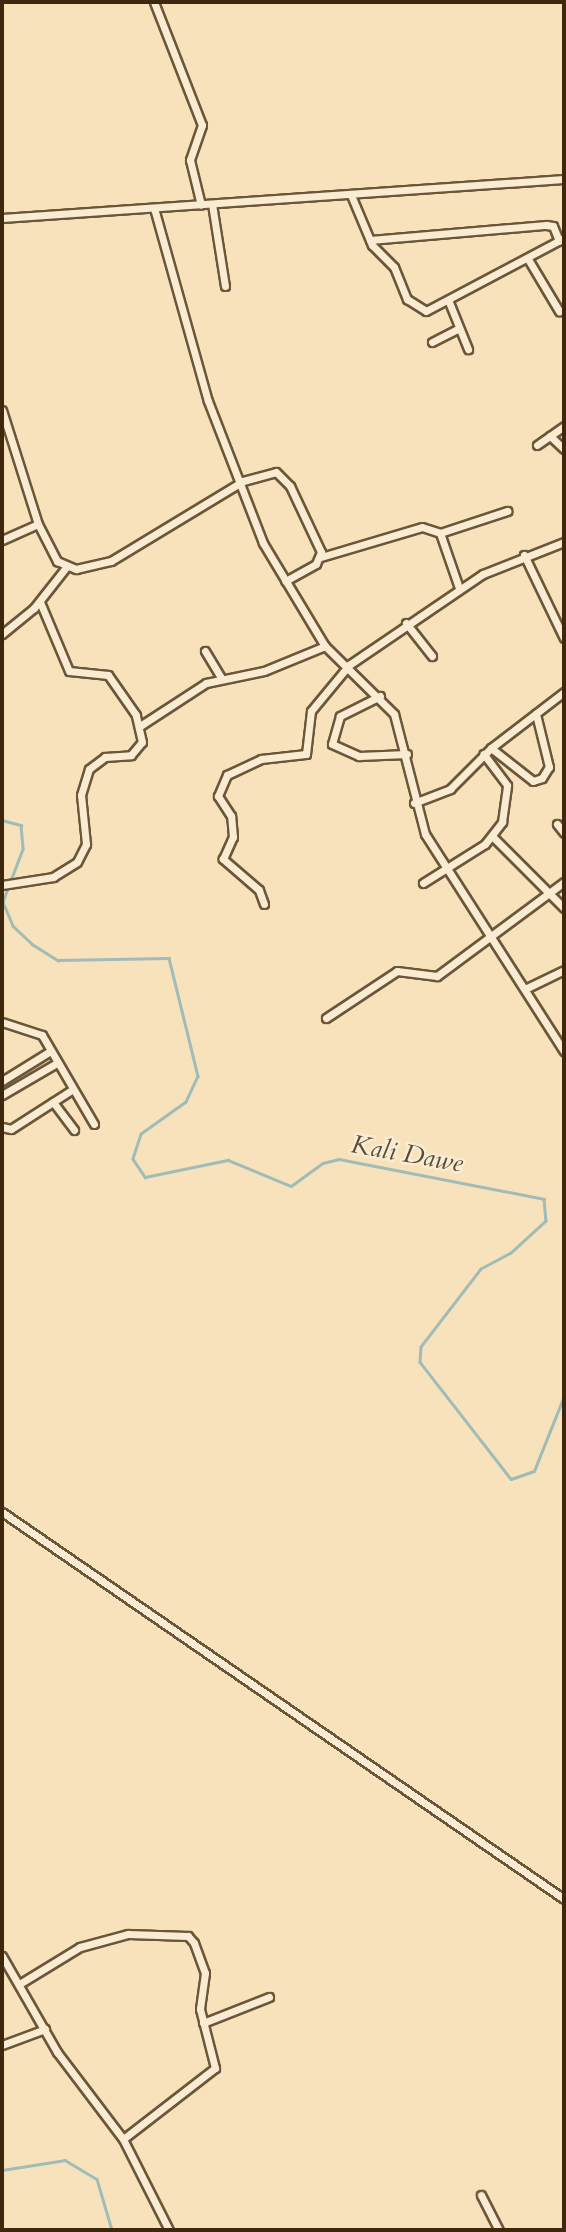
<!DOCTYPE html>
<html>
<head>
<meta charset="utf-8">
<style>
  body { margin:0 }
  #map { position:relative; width:566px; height:2232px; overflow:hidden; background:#f8e2bb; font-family:Cardo,serif }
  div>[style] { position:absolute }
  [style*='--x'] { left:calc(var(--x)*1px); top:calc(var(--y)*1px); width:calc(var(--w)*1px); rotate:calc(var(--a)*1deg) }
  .stream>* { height:2.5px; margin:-1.25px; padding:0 1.25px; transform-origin:1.25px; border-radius:1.25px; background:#9fbcb8 }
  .roads { filter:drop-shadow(2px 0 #6c5638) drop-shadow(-2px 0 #6c5638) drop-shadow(0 2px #6c5638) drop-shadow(0 -2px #6c5638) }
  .minor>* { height:7px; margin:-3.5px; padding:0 3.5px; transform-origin:3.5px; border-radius:3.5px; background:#faecd3 }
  span { translate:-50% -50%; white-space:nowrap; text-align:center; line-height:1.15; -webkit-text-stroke:5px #faecd3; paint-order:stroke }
  .water-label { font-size:26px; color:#564c37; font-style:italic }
  .frame { position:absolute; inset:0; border:4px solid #3e270c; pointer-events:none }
</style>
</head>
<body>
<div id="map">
  <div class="stream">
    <i style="--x:2;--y:820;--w:20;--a:15"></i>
    <i style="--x:21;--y:825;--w:24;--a:85"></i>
    <i style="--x:23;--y:849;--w:57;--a:110.7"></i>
    <i style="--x:3;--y:902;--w:26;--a:67"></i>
    <i style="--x:13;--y:926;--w:26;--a:43"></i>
    <i style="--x:32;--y:944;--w:31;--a:32"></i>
    <i style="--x:58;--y:960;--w:111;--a:-1"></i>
    <i style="--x:169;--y:958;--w:122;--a:76.2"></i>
    <i style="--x:198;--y:1076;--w:29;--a:115"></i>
    <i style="--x:186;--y:1102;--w:55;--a:144.6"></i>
    <i style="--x:141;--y:1134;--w:26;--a:108"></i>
    <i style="--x:133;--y:1159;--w:22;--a:56"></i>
    <i style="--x:145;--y:1177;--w:85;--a:-11.6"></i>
    <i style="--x:228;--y:1160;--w:68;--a:22.4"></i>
    <i style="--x:291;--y:1186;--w:39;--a:-36"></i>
    <i style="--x:323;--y:1163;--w:16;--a:-14"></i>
    <i style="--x:339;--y:1159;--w:209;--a:11"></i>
    <i style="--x:544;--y:1199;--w:22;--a:85"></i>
    <i style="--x:546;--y:1221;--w:47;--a:137.6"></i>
    <i style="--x:511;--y:1253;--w:34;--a:152"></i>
    <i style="--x:481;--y:1269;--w:98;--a:127.6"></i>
    <i style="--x:421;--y:1347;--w:15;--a:94"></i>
    <i style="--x:420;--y:1362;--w:148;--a:52.1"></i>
    <i style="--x:511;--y:1479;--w:24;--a:-19"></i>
    <i style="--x:534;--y:1471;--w:81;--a:-68.2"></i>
    <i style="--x:2;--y:2170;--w:64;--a:-9"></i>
    <i style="--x:65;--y:2160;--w:37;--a:31"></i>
    <i style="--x:97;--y:2179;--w:53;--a:73.6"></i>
  </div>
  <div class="roads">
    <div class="minor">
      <i style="--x:154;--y:2;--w:132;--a:68.7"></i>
      <i style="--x:202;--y:125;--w:37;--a:109"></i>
      <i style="--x:190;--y:160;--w:46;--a:76.3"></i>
      <i style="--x:351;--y:195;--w:54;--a:67.2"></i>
      <i style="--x:372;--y:245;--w:31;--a:45"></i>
      <i style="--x:394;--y:267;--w:35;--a:68"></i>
      <i style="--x:407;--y:299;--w:22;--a:32"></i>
      <i style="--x:426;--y:311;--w:156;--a:-27.9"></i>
      <i style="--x:212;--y:204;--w:83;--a:81"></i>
      <i style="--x:154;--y:208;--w:200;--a:74.4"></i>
      <i style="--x:208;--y:401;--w:152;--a:68.8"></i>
      <i style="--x:263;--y:543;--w:120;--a:59"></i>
      <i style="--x:325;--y:646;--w:97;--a:44.6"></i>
      <i style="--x:394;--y:714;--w:124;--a:75.5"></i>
      <i style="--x:425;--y:834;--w:258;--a:57.4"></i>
      <i style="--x:2;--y:218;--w:563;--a:-3.97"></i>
      <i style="--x:370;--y:240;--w:177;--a:-4.9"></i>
      <i style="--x:546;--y:225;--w:7;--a:8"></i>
      <i style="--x:553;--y:226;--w:16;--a:68"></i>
      <i style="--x:528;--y:259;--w:61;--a:59.2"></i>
      <i style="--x:449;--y:302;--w:51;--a:68"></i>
      <i style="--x:432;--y:342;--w:30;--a:-27"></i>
      <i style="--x:2;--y:410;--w:120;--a:72.5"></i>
      <i style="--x:38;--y:524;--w:42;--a:62.8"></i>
      <i style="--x:57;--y:561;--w:21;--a:23"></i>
      <i style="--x:76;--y:569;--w:36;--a:-13"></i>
      <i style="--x:111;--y:561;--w:154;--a:-31.2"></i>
      <i style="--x:243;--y:481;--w:34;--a:-15"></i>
      <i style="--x:276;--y:472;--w:20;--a:45"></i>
      <i style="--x:290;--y:486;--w:73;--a:64.8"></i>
      <i style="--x:321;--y:552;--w:13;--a:113"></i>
      <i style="--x:316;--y:564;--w:35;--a:151"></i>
      <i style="--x:550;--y:436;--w:19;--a:43"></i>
      <i style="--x:537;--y:445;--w:33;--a:-35"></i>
      <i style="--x:440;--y:533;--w:58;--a:70.9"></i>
      <i style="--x:2;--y:540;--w:39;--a:-24"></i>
      <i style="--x:524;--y:555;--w:92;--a:64.3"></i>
      <i style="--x:321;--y:557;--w:105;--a:-16.5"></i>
      <i style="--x:422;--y:527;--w:19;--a:18"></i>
      <i style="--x:440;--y:533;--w:71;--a:-18.2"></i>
      <i style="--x:406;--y:623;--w:42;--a:51.8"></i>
      <i style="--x:2;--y:634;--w:41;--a:-39.1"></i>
      <i style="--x:34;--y:608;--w:53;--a:-51.8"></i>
      <i style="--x:205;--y:651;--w:31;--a:59"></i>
      <i style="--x:380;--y:696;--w:45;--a:153.4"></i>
      <i style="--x:340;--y:716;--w:29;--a:106"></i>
      <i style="--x:332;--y:744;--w:30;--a:24"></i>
      <i style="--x:359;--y:756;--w:48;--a:-2.4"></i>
      <i style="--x:140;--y:726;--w:79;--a:-33.1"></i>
      <i style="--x:206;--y:683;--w:59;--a:-11.7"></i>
      <i style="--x:264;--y:671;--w:66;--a:-22.3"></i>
      <i style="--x:491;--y:748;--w:53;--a:38.2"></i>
      <i style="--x:533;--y:781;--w:9;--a:-18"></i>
      <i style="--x:542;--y:778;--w:13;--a:-58"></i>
      <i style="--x:549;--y:767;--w:55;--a:-103.8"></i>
      <i style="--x:414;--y:803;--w:39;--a:-21"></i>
      <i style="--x:450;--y:789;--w:58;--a:-45"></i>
      <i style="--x:491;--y:748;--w:92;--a:-37.5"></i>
      <i style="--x:557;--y:824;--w:11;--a:52"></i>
      <i style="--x:493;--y:837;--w:100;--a:45"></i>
      <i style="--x:423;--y:883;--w:73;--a:-32.2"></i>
      <i style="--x:485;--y:844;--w:28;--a:-52"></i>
      <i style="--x:502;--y:822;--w:37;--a:-82"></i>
      <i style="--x:507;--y:785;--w:39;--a:-127"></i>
      <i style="--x:2;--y:885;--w:52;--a:-8.9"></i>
      <i style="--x:53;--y:877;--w:28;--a:-32"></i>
      <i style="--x:77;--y:862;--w:20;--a:-63"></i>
      <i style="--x:86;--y:844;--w:49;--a:-95.8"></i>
      <i style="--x:81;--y:795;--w:27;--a:-73"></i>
      <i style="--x:89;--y:769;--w:20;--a:-37"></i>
      <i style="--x:105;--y:757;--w:26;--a:-4"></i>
      <i style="--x:131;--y:755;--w:17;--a:-50"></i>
      <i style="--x:142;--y:742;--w:28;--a:-103"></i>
      <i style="--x:136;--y:715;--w:49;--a:-125"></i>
      <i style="--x:108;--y:675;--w:39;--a:-174"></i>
      <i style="--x:69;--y:671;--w:75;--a:-112.8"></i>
      <i style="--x:264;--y:904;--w:15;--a:-110"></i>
      <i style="--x:259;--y:890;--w:48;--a:-139.3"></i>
      <i style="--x:223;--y:859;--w:24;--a:-66"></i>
      <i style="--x:233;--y:837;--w:21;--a:-95"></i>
      <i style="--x:231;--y:816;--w:24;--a:-123"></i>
      <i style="--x:218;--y:796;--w:23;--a:-67"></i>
      <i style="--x:227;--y:775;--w:38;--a:-25"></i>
      <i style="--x:261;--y:759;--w:45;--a:-6.3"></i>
      <i style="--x:306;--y:754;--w:43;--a:-83.4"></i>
      <i style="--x:311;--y:711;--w:60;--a:-50.4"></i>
      <i style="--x:349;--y:665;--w:162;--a:-34.2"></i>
      <i style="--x:483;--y:574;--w:87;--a:-21.6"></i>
      <i style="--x:527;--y:988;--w:41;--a:-25.9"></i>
      <i style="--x:326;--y:1018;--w:85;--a:-33.5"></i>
      <i style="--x:397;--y:971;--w:40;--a:7.1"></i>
      <i style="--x:437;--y:976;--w:158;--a:-36.5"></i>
      <i style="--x:2;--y:1022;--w:42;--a:18"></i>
      <i style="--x:42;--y:1035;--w:103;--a:59.7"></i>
      <i style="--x:2;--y:1081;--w:55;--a:-31.7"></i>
      <i style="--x:2;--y:1095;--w:61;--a:-30.3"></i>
      <i style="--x:53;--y:1102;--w:35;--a:53"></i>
      <i style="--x:2;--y:1127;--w:9;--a:13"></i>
      <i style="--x:11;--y:1129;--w:70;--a:-32.8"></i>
      <i style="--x:2;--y:1512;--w:682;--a:34.55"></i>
      <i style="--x:2;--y:1956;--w:111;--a:60.2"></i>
      <i style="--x:57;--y:2052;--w:109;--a:52.8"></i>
      <i style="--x:123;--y:2139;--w:102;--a:63.2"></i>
      <i style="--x:21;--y:1983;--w:69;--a:-31.4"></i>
      <i style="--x:80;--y:1947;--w:50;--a:-15.2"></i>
      <i style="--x:128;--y:1934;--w:60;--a:1.9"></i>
      <i style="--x:188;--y:1936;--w:9;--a:49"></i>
      <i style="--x:194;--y:1943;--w:32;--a:70"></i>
      <i style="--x:205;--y:1973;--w:36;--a:98"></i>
      <i style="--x:200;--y:2009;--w:61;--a:75.7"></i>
      <i style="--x:215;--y:2068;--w:116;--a:142.3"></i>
      <i style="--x:203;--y:2023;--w:71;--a:-21.5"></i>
      <i style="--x:2;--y:2045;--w:46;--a:-20.4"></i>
      <i style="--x:481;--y:2195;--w:39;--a:63"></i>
    </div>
  </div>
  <div class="water-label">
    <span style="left:407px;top:1154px;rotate:10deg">Kali Dawe</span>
  </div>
  <div class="frame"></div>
</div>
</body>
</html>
